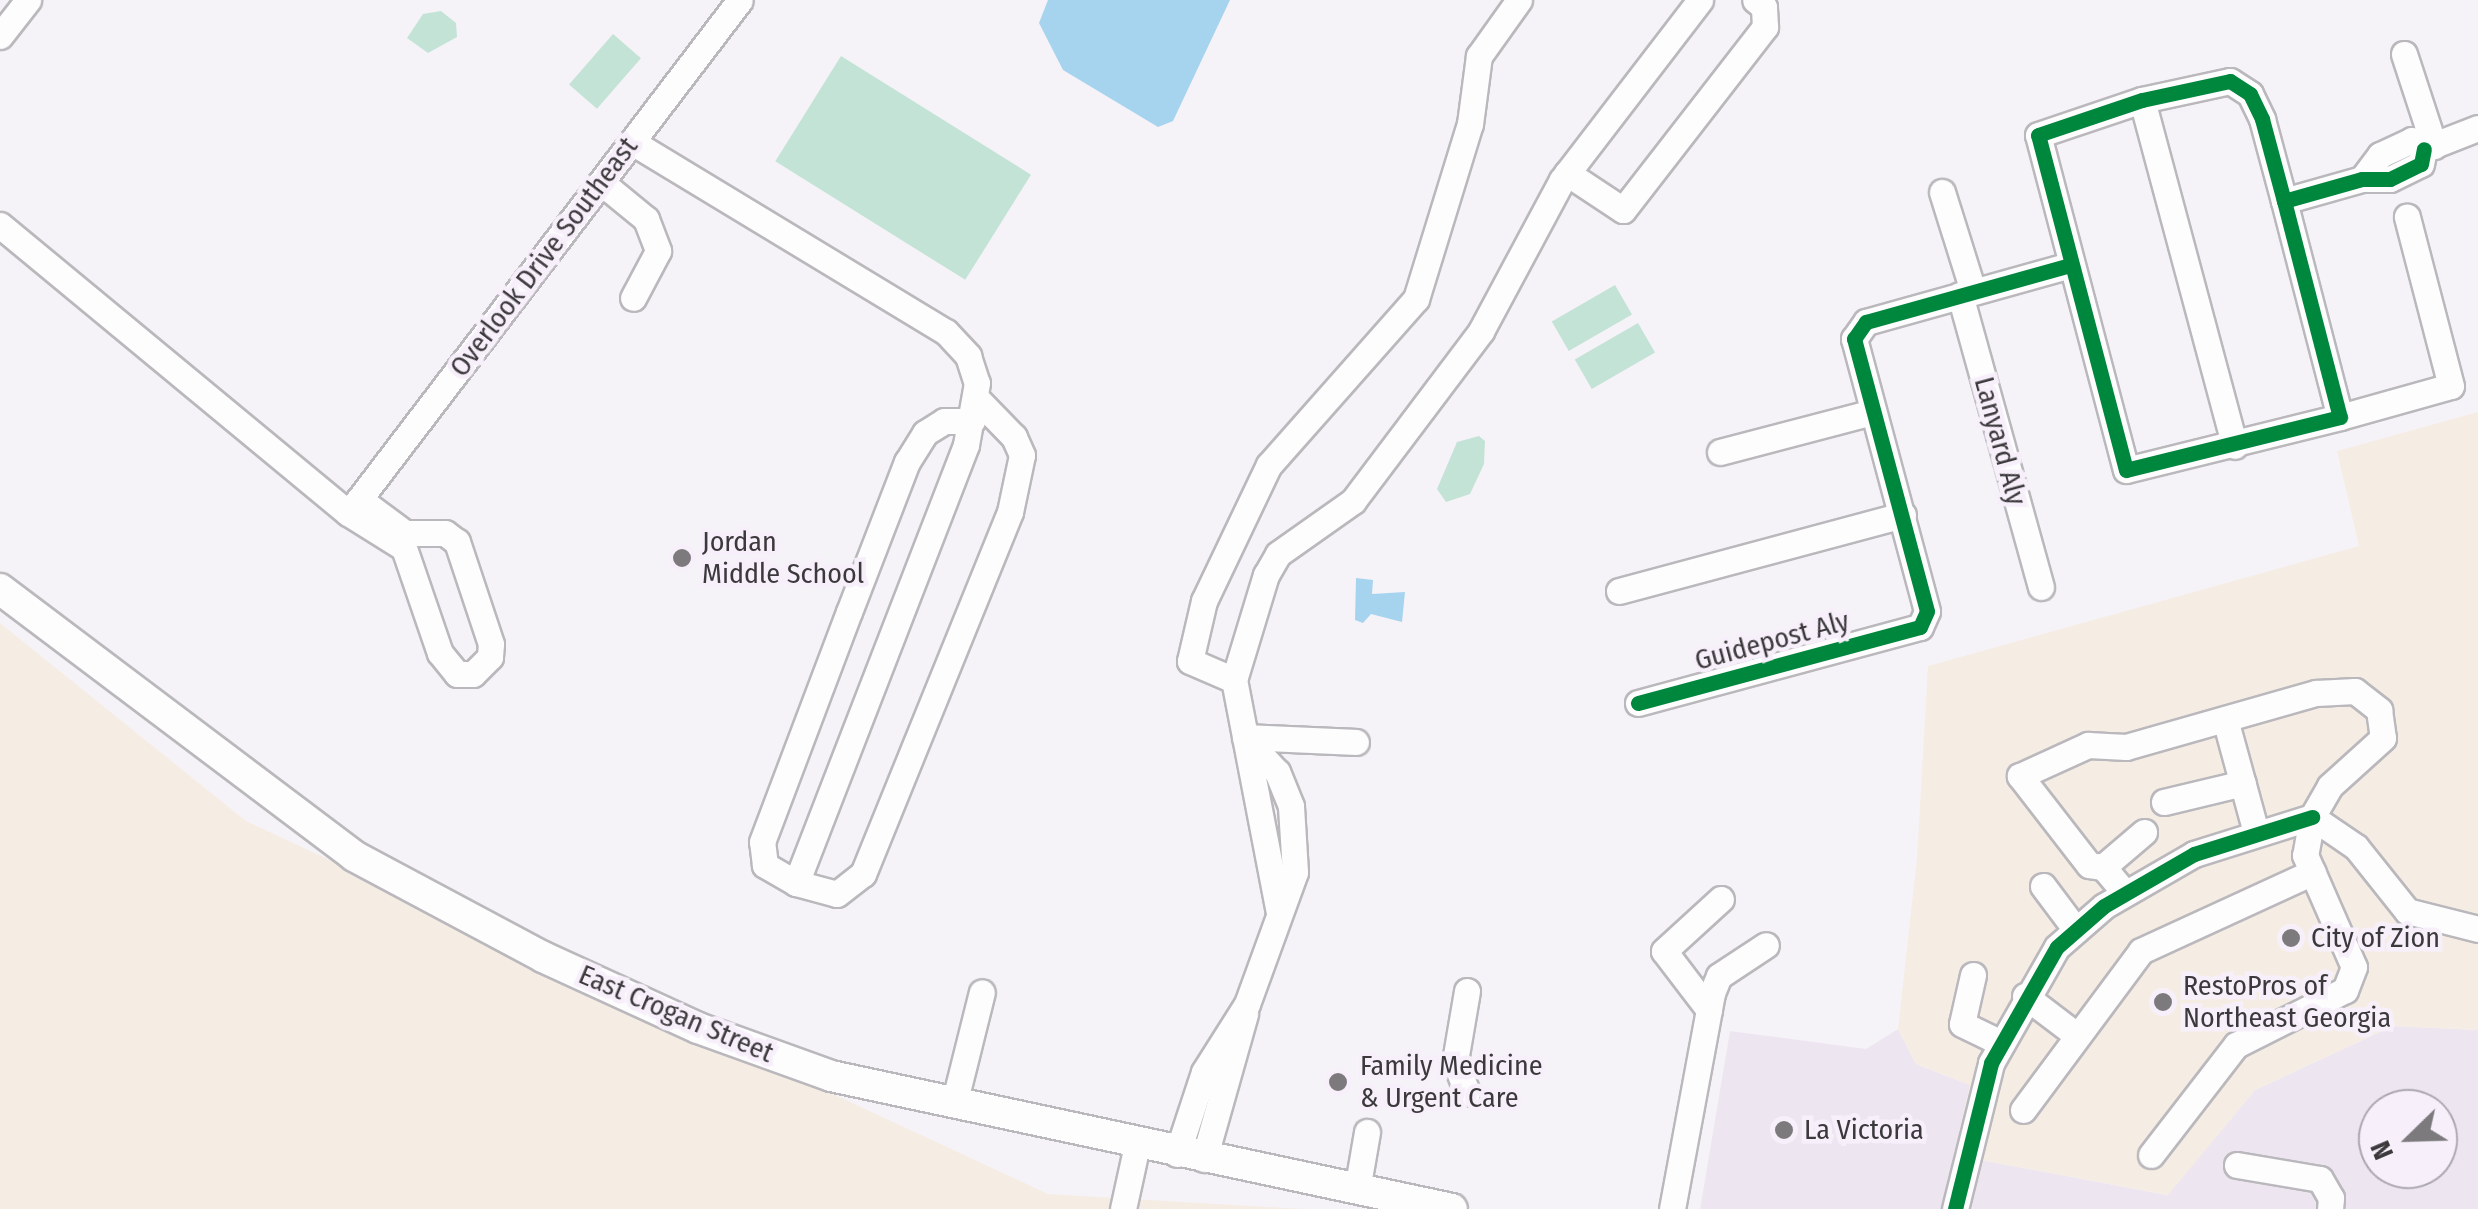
<!DOCTYPE html>
<html>
<head>
<meta charset="utf-8">
<style>
  body { margin:0 }
  #map { position:relative; width:2478px; height:1209px; overflow:hidden; background:#f6f3f8; font-family:"Fira Sans Condensed",sans-serif }
  div>[style] { position:absolute }
  [style*='--x'] { left:calc(var(--x)*1px); top:calc(var(--y)*1px); width:calc(var(--w)*1px); rotate:calc(var(--a)*1deg) }
  .built>* { inset:0; background:#ede6f1 }
  .industrial>* { inset:0; background:#f5ede4 }
  .green>* { inset:0; background:#c3e3d6; transform-origin:0 0 }
  .water>* { inset:0; background:#a6d4ef }
  .roads { filter:drop-shadow(2px 0 #bab8bc) drop-shadow(-2px 0 #bab8bc) drop-shadow(0 2px #bab8bc) drop-shadow(0 -2px #bab8bc) }
  .minor>* { height:25px; margin:-12.5px; padding:0 12.5px; transform-origin:12.5px; border-radius:12.5px; background:#fefdfe }
  .major>* { height:30px; margin:-15px; padding:0 15px; transform-origin:15px; border-radius:15px; background:#fefdfe }
  .cycleway>* { height:15px; margin:-7.5px; padding:0 7.5px; transform-origin:7.5px; border-radius:7.5px; background:#00873e }
  .dots>* { width:28px; height:28px; translate:-50% -50%; box-sizing:border-box; border:5px solid #f7f0fb; border-radius:50% }
  span { translate:-50% -50%; white-space:nowrap; text-align:center; line-height:1.15; -webkit-text-stroke:9px #f7f0fb; paint-order:stroke }
  .street-label { font-size:28px; color:#3c393d }
  .poi-label { font-size:28px; color:#3c393d }
  .left { translate:0 -50%; text-align:left }
  .north { position:absolute; left:2358px; top:1089px; width:100px; height:100px; box-sizing:border-box; background:#f7f0fb; border:2px solid #aca7af; border-radius:50%; rotate:247deg; font-size:28px; font-weight:700; line-height:40px; text-align:center; color:#3c393d }
  .north::after { content:''; display:block; margin:auto; width:35px; height:45px; background:#7d7a7e; clip-path:polygon(50% 0,100% 100%,50% 72%,0 100%) }
</style>
</head>
<body>
<div id="map">
  <div class="built">
    <i style="clip-path:polygon(evenodd,2393px 1026px,2478px 1030px,2478px 1209px,1968px 1209px,1976px 1159px,2167px 1195px,2255px 1090px,2393px 1026px,2378px 1109px,2438px 1109px,2438px 1169px,2378px 1169px,2378px 1109px)"></i>
    <i style="clip-path:polygon(1898px 1029px,1916px 1064px,1970px 1085px,1943px 1209px,1700px 1209px,1730px 1031px,1866px 1049px)"></i>
  </div>
  <div class="industrial">
    <i style="clip-path:polygon(2478px 412px,2478px 1030px,2393px 1026px,2255px 1090px,2168px 1195px,1954px 1155px,1970px 1085px,1916px 1064px,1898px 1029px,1917px 858px,1928px 666px,2359px 546px,2337px 451px)"></i>
    <i style="clip-path:polygon(0 623px,246px 821px,1048px 1194px,1304px 1209px,0 1209px)"></i>
  </div>
  <div class="green">
    <i style="clip-path:polygon(441px 11px,456px 23px,457px 37px,428px 53px,407px 38px,423px 14px)"></i>
    <i style="left:613px;top:34px;width:37px;height:67px;rotate:41deg"></i>
    <i style="left:841px;top:56px;width:224px;height:124px;rotate:32deg"></i>
    <i style="left:1615px;top:285px;width:34px;height:73px;rotate:60deg"></i>
    <i style="left:1638px;top:323px;width:34px;height:73px;rotate:60deg"></i>
    <i style="clip-path:polygon(1479px 436px,1485px 441px,1484px 464px,1470px 494px,1446px 502px,1437px 489px,1457px 442px)"></i>
  </div>
  <div class="water">
    <i style="clip-path:polygon(1048px 0,1230px 0,1173px 121px,1158px 127px,1063px 70px,1039px 23px)"></i>
    <i style="clip-path:polygon(1356px 578px,1373px 580px,1372px 594px,1405px 592px,1402px 622px,1371px 614px,1363px 623px,1355px 620px)"></i>
  </div>
  <div class="roads">
    <div class="minor">
      <i style="--x:0;--y:36;--w:46;--a:-52.1"></i>
      <i style="--x:2404;--y:54;--w:97;--a:71.9"></i>
      <i style="--x:2142;--y:100;--w:358;--a:75"></i>
      <i style="--x:632;--y:142;--w:367;--a:31.2"></i>
      <i style="--x:946;--y:332;--w:33;--a:47"></i>
      <i style="--x:968;--y:356;--w:28;--a:72"></i>
      <i style="--x:977;--y:383;--w:63;--a:100.1"></i>
      <i style="--x:966;--y:445;--w:470;--a:111.2"></i>
      <i style="--x:796;--y:883;--w:42;--a:15"></i>
      <i style="--x:837;--y:894;--w:33;--a:-38"></i>
      <i style="--x:863;--y:874;--w:391;--a:-67.9"></i>
      <i style="--x:1010;--y:512;--w:58;--a:-78.1"></i>
      <i style="--x:1022;--y:455;--w:20;--a:-114"></i>
      <i style="--x:1014;--y:437;--w:53;--a:-134.2"></i>
      <i style="--x:2424;--y:149;--w:58;--a:-21.3"></i>
      <i style="--x:1567;--y:173;--w:67;--a:33.5"></i>
      <i style="--x:1623;--y:210;--w:232;--a:-52.2"></i>
      <i style="--x:1765;--y:27;--w:20;--a:-93"></i>
      <i style="--x:1764;--y:7;--w:11;--a:-142"></i>
      <i style="--x:2362;--y:179;--w:30;--a:-53"></i>
      <i style="--x:2380;--y:155;--w:35;--a:-25"></i>
      <i style="--x:2412;--y:140;--w:15;--a:37"></i>
      <i style="--x:602;--y:183;--w:57;--a:39.3"></i>
      <i style="--x:646;--y:219;--w:34;--a:69"></i>
      <i style="--x:658;--y:251;--w:53;--a:118"></i>
      <i style="--x:1942;--y:192;--w:104;--a:72.6"></i>
      <i style="--x:2284;--y:201;--w:223;--a:75.5"></i>
      <i style="--x:2340;--y:417;--w:220;--a:166.1"></i>
      <i style="--x:2126;--y:470;--w:346;--a:-104.7"></i>
      <i style="--x:2038;--y:135;--w:110;--a:-18.6"></i>
      <i style="--x:2142;--y:100;--w:90;--a:-12.2"></i>
      <i style="--x:2230;--y:81;--w:24;--a:33"></i>
      <i style="--x:2250;--y:94;--w:28;--a:64"></i>
      <i style="--x:2262;--y:119;--w:85;--a:75"></i>
      <i style="--x:2284;--y:201;--w:81;--a:-15.8"></i>
      <i style="--x:2362;--y:179;--w:28;--a:0"></i>
      <i style="--x:2390;--y:179;--w:34;--a:-26"></i>
      <i style="--x:2421;--y:164;--w:15;--a:-79"></i>
      <i style="--x:0;--y:225;--w:452;--a:39.6"></i>
      <i style="--x:348;--y:513;--w:66;--a:32"></i>
      <i style="--x:404;--y:548;--w:111;--a:71.1"></i>
      <i style="--x:440;--y:653;--w:27;--a:51"></i>
      <i style="--x:457;--y:674;--w:16;--a:0"></i>
      <i style="--x:473;--y:674;--w:24;--a:-45"></i>
      <i style="--x:490;--y:657;--w:13;--a:-86"></i>
      <i style="--x:491;--y:644;--w:108;--a:-108.4"></i>
      <i style="--x:457;--y:542;--w:15;--a:-143"></i>
      <i style="--x:445;--y:533;--w:40;--a:180"></i>
      <i style="--x:405;--y:533;--w:57;--a:-143.5"></i>
      <i style="--x:1960;--y:295;--w:303;--a:74.5"></i>
      <i style="--x:2340;--y:417;--w:115;--a:-15.6"></i>
      <i style="--x:2451;--y:386;--w:175;--a:-104.6"></i>
      <i style="--x:1720;--y:452;--w:158;--a:-14.7"></i>
      <i style="--x:351;--y:510;--w:641;--a:-52.67"></i>
      <i style="--x:1619;--y:591;--w:294;--a:-15"></i>
      <i style="--x:1234;--y:680;--w:48;--a:-156.6"></i>
      <i style="--x:1190;--y:661;--w:62;--a:-76.9"></i>
      <i style="--x:1204;--y:601;--w:151;--a:-64.5"></i>
      <i style="--x:1269;--y:465;--w:222;--a:-48.5"></i>
      <i style="--x:1416;--y:299;--w:183;--a:-72.9"></i>
      <i style="--x:1470;--y:124;--w:69;--a:-82.5"></i>
      <i style="--x:1479;--y:56;--w:69;--a:-54.5"></i>
      <i style="--x:1638;--y:703;--w:292;--a:-15.1"></i>
      <i style="--x:1920;--y:627;--w:17;--a:-66"></i>
      <i style="--x:1927;--y:611;--w:282;--a:-105"></i>
      <i style="--x:1854;--y:339;--w:21;--a:-55"></i>
      <i style="--x:1866;--y:322;--w:212;--a:-15.6"></i>
      <i style="--x:2225;--y:719;--w:117;--a:74.7"></i>
      <i style="--x:1245;--y:737;--w:111;--a:2.6"></i>
      <i style="--x:2164;--y:802;--w:81;--a:-13.5"></i>
      <i style="--x:2312;--y:817;--w:53;--a:34.3"></i>
      <i style="--x:2356;--y:847;--w:82;--a:51.4"></i>
      <i style="--x:2407;--y:911;--w:73;--a:14.2"></i>
      <i style="--x:2103;--y:867;--w:54;--a:-40.5"></i>
      <i style="--x:796;--y:883;--w:36;--a:-150"></i>
      <i style="--x:765;--y:865;--w:23;--a:-97"></i>
      <i style="--x:762;--y:842;--w:246;--a:-69.3"></i>
      <i style="--x:849;--y:612;--w:161;--a:-68.9"></i>
      <i style="--x:907;--y:462;--w:34;--a:-58"></i>
      <i style="--x:925;--y:433;--w:22;--a:-32"></i>
      <i style="--x:944;--y:421;--w:28;--a:0"></i>
      <i style="--x:2043;--y:886;--w:55;--a:53.1"></i>
      <i style="--x:2125;--y:893;--w:34;--a:-130"></i>
      <i style="--x:2103;--y:867;--w:14;--a:-172"></i>
      <i style="--x:2089;--y:865;--w:113;--a:-127.8"></i>
      <i style="--x:2020;--y:776;--w:75;--a:-24.5"></i>
      <i style="--x:2088;--y:745;--w:38;--a:3"></i>
      <i style="--x:2126;--y:747;--w:198;--a:-15.9"></i>
      <i style="--x:2316;--y:693;--w:39;--a:-3"></i>
      <i style="--x:2355;--y:691;--w:31;--a:38"></i>
      <i style="--x:2379;--y:710;--w:28;--a:82"></i>
      <i style="--x:2383;--y:738;--w:72;--a:137.8"></i>
      <i style="--x:2330;--y:786;--w:36;--a:120"></i>
      <i style="--x:2312;--y:817;--w:39;--a:100"></i>
      <i style="--x:2305;--y:855;--w:122;--a:66.4"></i>
      <i style="--x:2354;--y:967;--w:25;--a:111"></i>
      <i style="--x:2345;--y:990;--w:122;--a:153.2"></i>
      <i style="--x:2236;--y:1045;--w:139;--a:127.7"></i>
      <i style="--x:1279;--y:913;--w:237;--a:-100.9"></i>
      <i style="--x:1234;--y:680;--w:110;--a:-73.1"></i>
      <i style="--x:1266;--y:575;--w:24;--a:-60"></i>
      <i style="--x:1278;--y:554;--w:92;--a:-35.2"></i>
      <i style="--x:1353;--y:501;--w:213;--a:-53"></i>
      <i style="--x:1481;--y:331;--w:171;--a:-61.8"></i>
      <i style="--x:1562;--y:180;--w:227;--a:-52.5"></i>
      <i style="--x:1973;--y:975;--w:50;--a:102.7"></i>
      <i style="--x:1962;--y:1024;--w:43;--a:26"></i>
      <i style="--x:1467;--y:991;--w:71;--a:99.7"></i>
      <i style="--x:1455;--y:1061;--w:34;--a:69"></i>
      <i style="--x:2025;--y:996;--w:63;--a:37.2"></i>
      <i style="--x:1709;--y:1010;--w:74;--a:-127.3"></i>
      <i style="--x:1664;--y:951;--w:77;--a:-42.4"></i>
      <i style="--x:954;--y:1104;--w:115;--a:-76"></i>
      <i style="--x:2023;--y:1110;--w:198;--a:-53.4"></i>
      <i style="--x:2141;--y:951;--w:189;--a:-24.7"></i>
      <i style="--x:1177;--y:1154;--w:86;--a:-71.8"></i>
      <i style="--x:1204;--y:1072;--w:80;--a:-57.7"></i>
      <i style="--x:1247;--y:1004;--w:140;--a:-70"></i>
      <i style="--x:1295;--y:872;--w:66;--a:-93.5"></i>
      <i style="--x:1291;--y:806;--w:37;--a:-112"></i>
      <i style="--x:1277;--y:772;--w:44;--a:-133.2"></i>
      <i style="--x:1204;--y:1159;--w:151;--a:-74.2"></i>
      <i style="--x:2237;--y:1165;--w:84;--a:9.6"></i>
      <i style="--x:2320;--y:1179;--w:22;--a:60"></i>
      <i style="--x:2331;--y:1198;--w:11;--a:95"></i>
      <i style="--x:1357;--y:1190;--w:59;--a:-80.2"></i>
      <i style="--x:1123;--y:1209;--w:66;--a:-77.7"></i>
      <i style="--x:1672;--y:1209;--w:220;--a:-79.5"></i>
      <i style="--x:1712;--y:993;--w:18;--a:-68"></i>
      <i style="--x:1719;--y:976;--w:56;--a:-33.4"></i>
      <i style="--x:1955;--y:1209;--w:150;--a:-76.1"></i>
      <i style="--x:1991;--y:1063;--w:133;--a:-60.4"></i>
      <i style="--x:2057;--y:947;--w:62;--a:-41.1"></i>
      <i style="--x:2104;--y:906;--w:104;--a:-30"></i>
      <i style="--x:2194;--y:854;--w:124;--a:-17.4"></i>
    </div>
    <div class="major">
      <i style="--x:0;--y:589;--w:443;--a:37"></i>
      <i style="--x:354;--y:856;--w:214;--a:28.1"></i>
      <i style="--x:543;--y:957;--w:170;--a:24.6"></i>
      <i style="--x:698;--y:1028;--w:141;--a:19.8"></i>
      <i style="--x:831;--y:1076;--w:635;--a:12.09"></i>
    </div>
  </div>
  <div class="cycleway">
    <i style="--x:2284;--y:201;--w:223;--a:75.5"></i>
    <i style="--x:2340;--y:417;--w:220;--a:166.1"></i>
    <i style="--x:2126;--y:470;--w:346;--a:-104.7"></i>
    <i style="--x:2038;--y:135;--w:110;--a:-18.6"></i>
    <i style="--x:2142;--y:100;--w:90;--a:-12.2"></i>
    <i style="--x:2230;--y:81;--w:24;--a:33"></i>
    <i style="--x:2250;--y:94;--w:28;--a:64"></i>
    <i style="--x:2262;--y:119;--w:85;--a:75"></i>
    <i style="--x:2284;--y:201;--w:81;--a:-15.8"></i>
    <i style="--x:2362;--y:179;--w:28;--a:0"></i>
    <i style="--x:2390;--y:179;--w:34;--a:-26"></i>
    <i style="--x:2421;--y:164;--w:15;--a:-79"></i>
    <i style="--x:1638;--y:703;--w:292;--a:-15.1"></i>
    <i style="--x:1920;--y:627;--w:17;--a:-66"></i>
    <i style="--x:1927;--y:611;--w:282;--a:-105"></i>
    <i style="--x:1854;--y:339;--w:21;--a:-55"></i>
    <i style="--x:1866;--y:322;--w:212;--a:-15.6"></i>
    <i style="--x:1955;--y:1209;--w:150;--a:-76.1"></i>
    <i style="--x:1991;--y:1063;--w:133;--a:-60.4"></i>
    <i style="--x:2057;--y:947;--w:62;--a:-41.1"></i>
    <i style="--x:2104;--y:906;--w:104;--a:-30"></i>
    <i style="--x:2194;--y:854;--w:124;--a:-17.4"></i>
  </div>
  <div class="dots">
    <i style="left:682px;top:558px;background:#7d7a7e"></i>
    <i style="left:2291px;top:938px;background:#7d7a7e"></i>
    <i style="left:2163px;top:1002px;background:#7d7a7e"></i>
    <i style="left:1338px;top:1082px;background:#7d7a7e"></i>
    <i style="left:1784px;top:1130px;background:#7d7a7e"></i>
  </div>
  <div class="street-label">
    <span style="left:544px;top:257px;rotate:-53deg">Overlook Drive Southeast</span>
    <span style="left:2000px;top:441px;rotate:75deg">Lanyard Aly</span>
    <span style="left:1772px;top:641px;rotate:-15deg">Guidepost Aly</span>
    <span style="left:676px;top:1014px;rotate:23deg">East Crogan Street</span>
  </div>
  <div class="poi-label">
    <span class="left" style="left:702px;top:558px">Jordan<br>Middle School</span>
    <span class="left" style="left:2311px;top:938px">City of Zion</span>
    <span class="left" style="left:2183px;top:1002px">RestoPros of<br>Northeast Georgia</span>
    <span class="left" style="left:1360px;top:1082px">Family Medicine<br>&amp; Urgent Care</span>
    <span class="left" style="left:1804px;top:1130px">La Victoria</span>
  </div>
  <div class="north">N</div>
</div>
</body>
</html>
